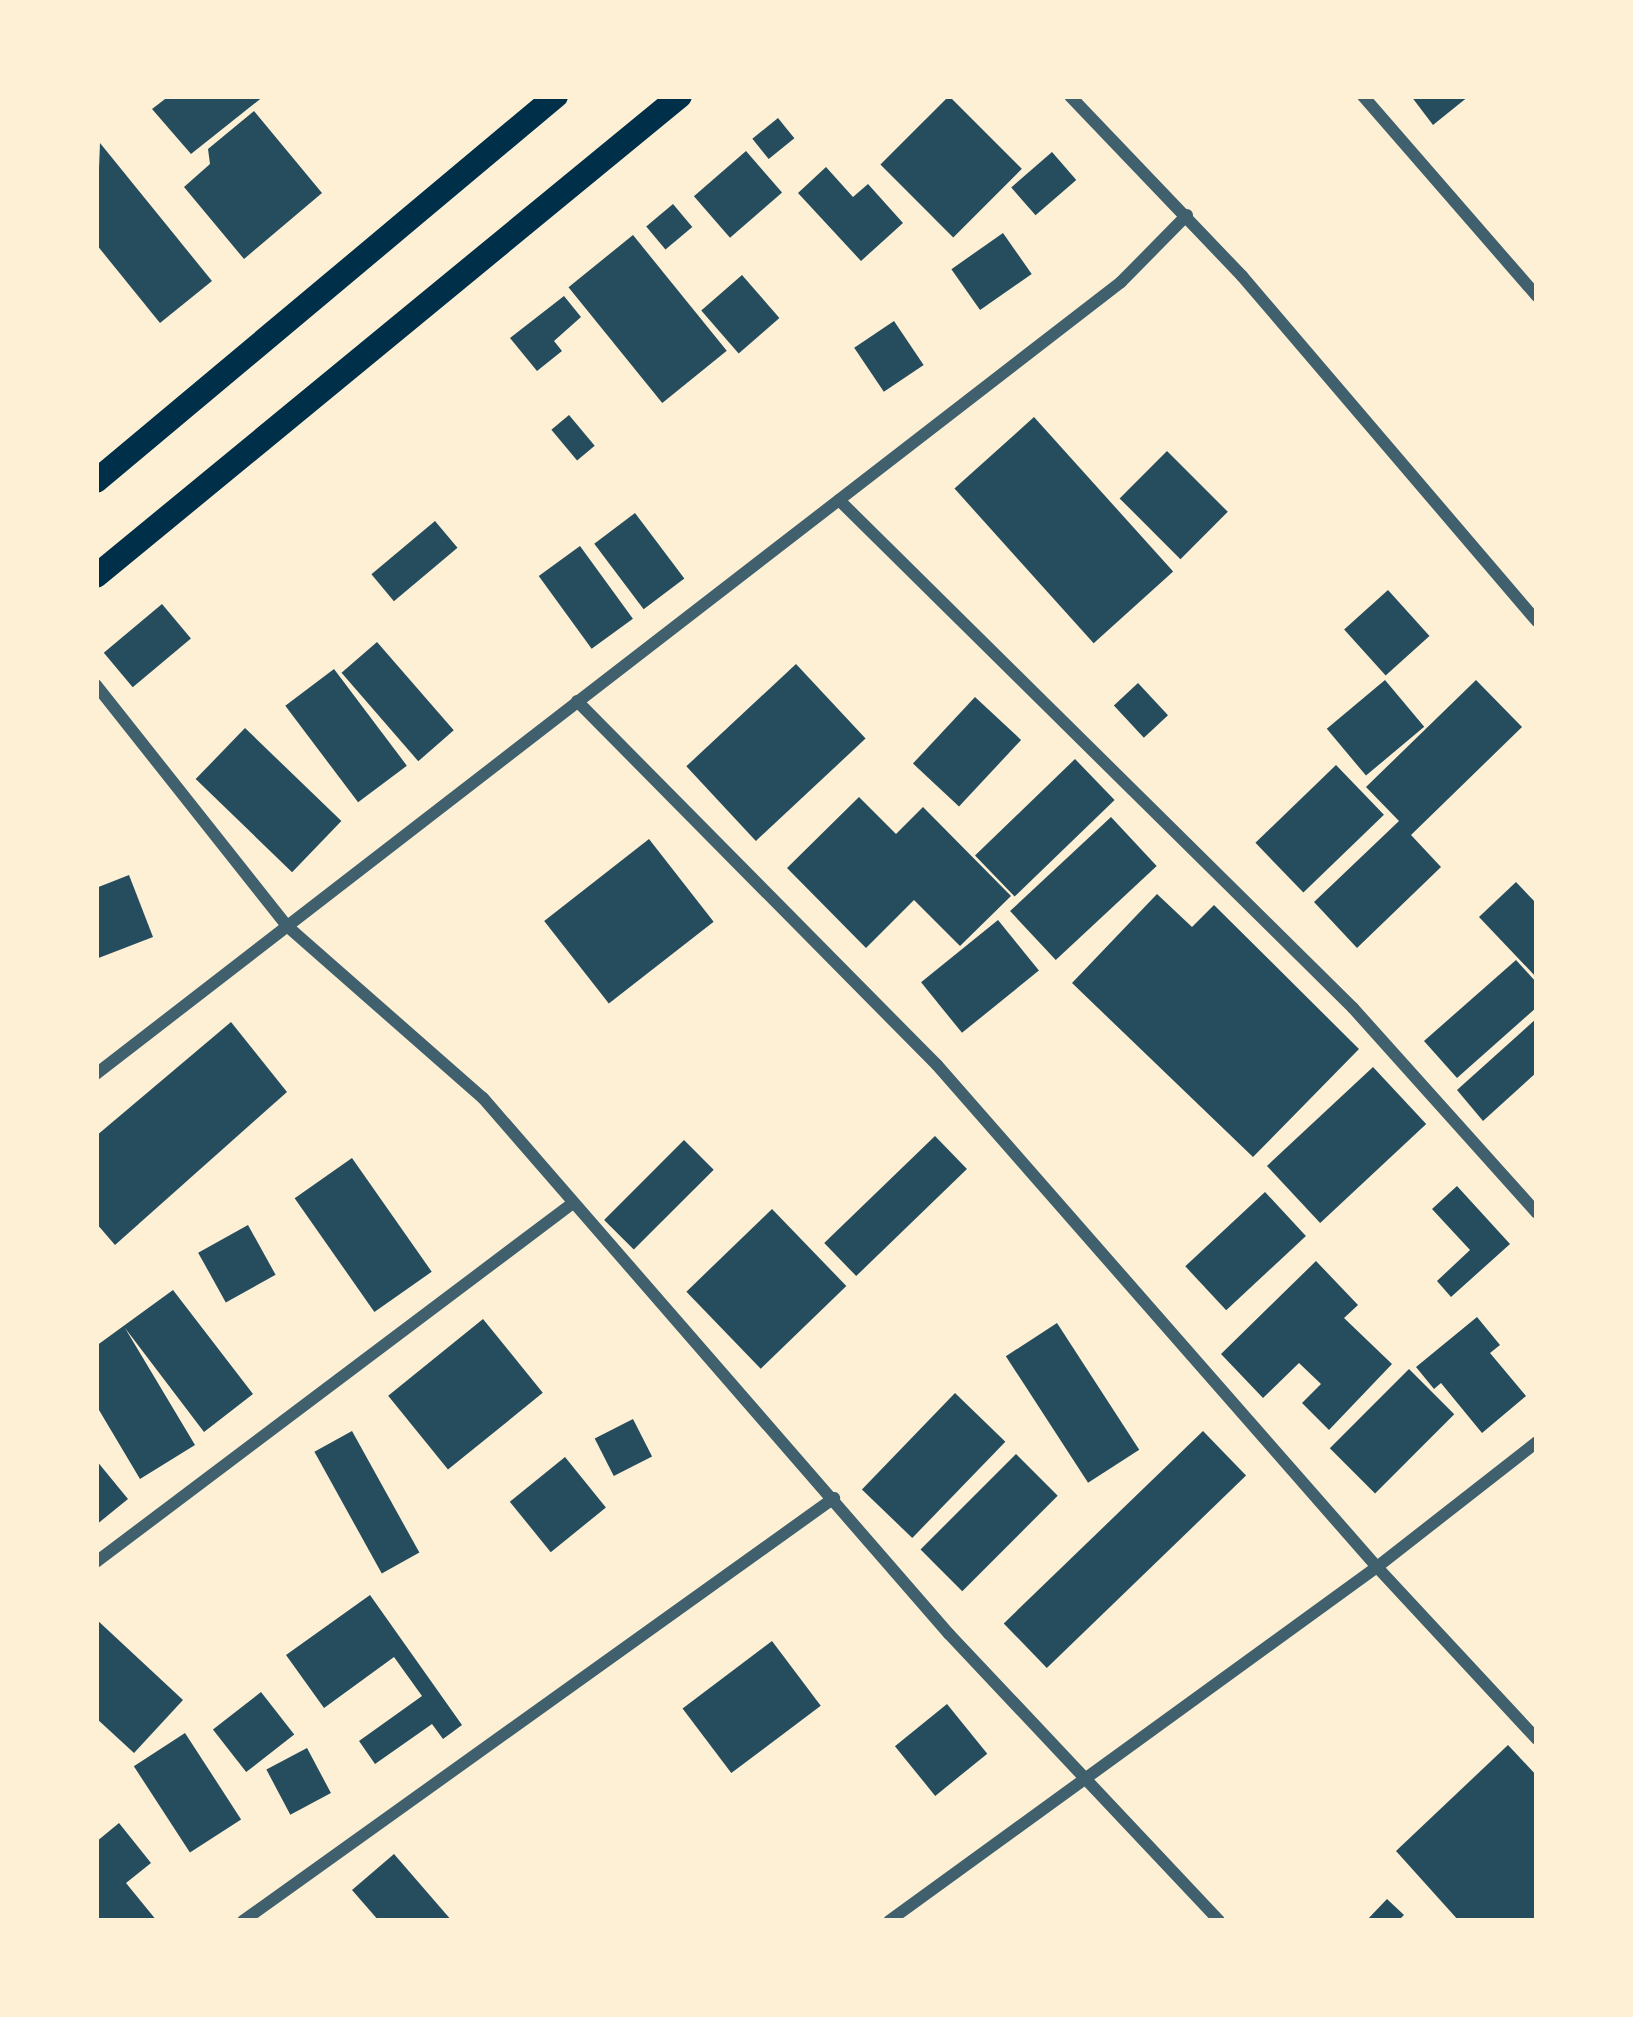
<!DOCTYPE html>
<html>
<head>
<meta charset="utf-8">
<style>
  body { margin:0 }
  #map { position:relative; width:1633px; height:2017px; overflow:hidden; background:#fdf0d5; font-family:Karla,sans-serif }
  div>[style] { position:absolute }
  [style*='--x'] { left:calc(var(--x)*1px); top:calc(var(--y)*1px); width:calc(var(--w)*1px); rotate:calc(var(--a)*1deg) }
  .building>* { inset:0; background:#264d5e; transform-origin:0 0 }
  .minor>* { height:12px; margin:-6px; padding:0 6px; transform-origin:6px; border-radius:6px; background:#3f606c }
  .secondary>* { height:24px; margin:-12px; padding:0 12px; transform-origin:12px; border-radius:12px; background:#003049 }
  span { translate:-50% -50%; white-space:nowrap; text-align:center; line-height:1.15; -webkit-text-stroke:9px #fdf0d5; paint-order:stroke }
  .frame { position:absolute; inset:0; border:99px solid #fdf0d5; pointer-events:none }
</style>
</head>
<body>
<div id="map">
  <div class="building">
    <i style="clip-path:polygon(169px 96px,264px 96px,191px 154px,152px 109px)"></i>
    <i style="left:949px;top:96px;width:103px;height:97px;rotate:45deg"></i>
    <i style="clip-path:polygon(1411px 96px,1469px 96px,1433px 125px)"></i>
    <i style="clip-path:polygon(254px 111px,322px 193px,244px 259px,184px 187px,210px 164px,208px 149px)"></i>
    <i style="left:778px;top:118px;width:26px;height:33px;rotate:51deg"></i>
    <i style="clip-path:polygon(100px 143px,212px 281px,160px 323px,96px 244px)"></i>
    <i style="left:746px;top:151px;width:55px;height:69px;rotate:49deg"></i>
    <i style="left:1052px;top:152px;width:37px;height:54px;rotate:49deg"></i>
    <i style="clip-path:polygon(826px 167px,853px 197px,868px 184px,903px 223px,861px 261px,798px 193px)"></i>
    <i style="left:673px;top:204px;width:30px;height:35px;rotate:50deg"></i>
    <i style="left:1003px;top:233px;width:50px;height:63px;rotate:55deg"></i>
    <i style="left:633px;top:235px;width:149px;height:83px;rotate:51deg"></i>
    <i style="left:742px;top:275px;width:57px;height:54px;rotate:49deg"></i>
    <i style="clip-path:polygon(564px 296px,581px 317px,554px 341px,562px 351px,537px 371px,510px 338px)"></i>
    <i style="left:894px;top:321px;width:53px;height:48px;rotate:56deg"></i>
    <i style="left:569px;top:415px;width:40px;height:23px;rotate:50deg"></i>
    <i style="left:1034px;top:417px;width:208px;height:107px;rotate:48deg"></i>
    <i style="left:1167px;top:451px;width:86px;height:67px;rotate:45deg"></i>
    <i style="left:635px;top:513px;width:82px;height:51px;rotate:53deg"></i>
    <i style="left:435px;top:521px;width:35px;height:83px;rotate:50deg"></i>
    <i style="left:580px;top:546px;width:90px;height:51px;rotate:54deg"></i>
    <i style="left:1388px;top:590px;width:62px;height:59px;rotate:48deg"></i>
    <i style="left:162px;top:604px;width:45px;height:76px;rotate:50deg"></i>
    <i style="left:377px;top:642px;width:117px;height:47px;rotate:49deg"></i>
    <i style="left:796px;top:664px;width:102px;height:150px;rotate:47deg"></i>
    <i style="left:334px;top:669px;width:121px;height:61px;rotate:53deg"></i>
    <i style="left:1385px;top:680px;width:61px;height:76px;rotate:50deg"></i>
    <i style="clip-path:polygon(1476px 680px,1522px 727px,1411px 835px,1441px 867px,1357px 948px,1314px 902px,1399px 821px,1366px 787px)"></i>
    <i style="left:1138px;top:683px;width:44px;height:33px;rotate:47deg"></i>
    <i style="left:975px;top:697px;width:63px;height:91px;rotate:43deg"></i>
    <i style="left:245px;top:728px;width:134px;height:71px;rotate:44deg"></i>
    <i style="left:1075px;top:759px;width:57px;height:139px;rotate:46deg"></i>
    <i style="left:1336px;top:765px;width:69px;height:112px;rotate:46deg"></i>
    <i style="clip-path:polygon(859px 797px,896px 834px,923px 807px,1011px 896px,960px 946px,914px 900px,866px 948px,787px 868px)"></i>
    <i style="left:1111px;top:817px;width:67px;height:138px;rotate:47deg"></i>
    <i style="left:649px;top:839px;width:105px;height:133px;rotate:52deg"></i>
    <i style="clip-path:polygon(129px 875px,153px 937px,96px 959px,96px 888px)"></i>
    <i style="clip-path:polygon(1516px 882px,1537px 904px,1537px 978px,1479px 917px)"></i>
    <i style="clip-path:polygon(1157px 894px,1192px 927px,1214px 905px,1359px 1049px,1253px 1157px,1072px 983px)"></i>
    <i style="left:998px;top:920px;width:65px;height:99px;rotate:51deg"></i>
    <i style="clip-path:polygon(1516px 960px,1537px 983px,1537px 1007px,1457px 1078px,1424px 1041px)"></i>
    <i style="clip-path:polygon(1537px 1018px,1537px 1072px,1483px 1121px,1457px 1090px)"></i>
    <i style="clip-path:polygon(231px 1022px,287px 1092px,115px 1245px,96px 1223px,96px 1136px)"></i>
    <i style="left:1373px;top:1067px;width:78px;height:145px;rotate:47deg"></i>
    <i style="left:935px;top:1136px;width:46px;height:154px;rotate:46deg"></i>
    <i style="left:684px;top:1140px;width:42px;height:113px;rotate:45deg"></i>
    <i style="left:352px;top:1158px;width:139px;height:70px;rotate:55deg"></i>
    <i style="clip-path:polygon(1457px 1186px,1510px 1244px,1451px 1297px,1437px 1281px,1470px 1250px,1432px 1209px)"></i>
    <i style="left:1265px;top:1192px;width:60px;height:109px;rotate:47deg"></i>
    <i style="left:772px;top:1209px;width:107px;height:119px;rotate:46deg"></i>
    <i style="left:248px;top:1225px;width:57px;height:57px;rotate:61deg"></i>
    <i style="clip-path:polygon(1316px 1261px,1358px 1305px,1344px 1318px,1392px 1364px,1329px 1430px,1302px 1403px,1321px 1384px,1299px 1363px,1263px 1398px,1221px 1354px)"></i>
    <i style="clip-path:polygon(173px 1290px,253px 1394px,204px 1432px,125px 1328px,195px 1445px,140px 1479px,96px 1405px,96px 1346px)"></i>
    <i style="clip-path:polygon(1477px 1317px,1500px 1345px,1490px 1353px,1526px 1396px,1482px 1433px,1441px 1383px,1434px 1389px,1416px 1367px)"></i>
    <i style="left:483px;top:1319px;width:95px;height:122px;rotate:51deg"></i>
    <i style="left:1057px;top:1323px;width:151px;height:61px;rotate:57deg"></i>
    <i style="left:1409px;top:1369px;width:64px;height:112px;rotate:45deg"></i>
    <i style="left:955px;top:1393px;width:70px;height:134px;rotate:44deg"></i>
    <i style="left:633px;top:1419px;width:42px;height:43px;rotate:63deg"></i>
    <i style="left:352px;top:1431px;width:139px;height:43px;rotate:61deg"></i>
    <i style="left:1203px;top:1431px;width:62px;height:277px;rotate:46deg"></i>
    <i style="left:1016px;top:1454px;width:59px;height:135px;rotate:45deg"></i>
    <i style="left:565px;top:1457px;width:65px;height:71px;rotate:51deg"></i>
    <i style="clip-path:polygon(96px 1460px,128px 1499px,96px 1525px)"></i>
    <i style="clip-path:polygon(370px 1595px,462px 1725px,443px 1739px,432px 1724px,375px 1764px,359px 1741px,422px 1696px,394px 1657px,324px 1708px,286px 1655px)"></i>
    <i style="clip-path:polygon(96px 1619px,183px 1700px,134px 1753px,96px 1718px)"></i>
    <i style="left:772px;top:1641px;width:81px;height:112px;rotate:53deg"></i>
    <i style="left:261px;top:1692px;width:54px;height:61px;rotate:52deg"></i>
    <i style="left:947px;top:1704px;width:64px;height:67px;rotate:51deg"></i>
    <i style="left:185px;top:1733px;width:103px;height:61px;rotate:57deg"></i>
    <i style="clip-path:polygon(1508px 1745px,1537px 1776px,1537px 1921px,1459px 1921px,1396px 1851px)"></i>
    <i style="left:307px;top:1748px;width:51px;height:46px;rotate:62deg"></i>
    <i style="clip-path:polygon(119px 1823px,151px 1863px,126px 1883px,157px 1921px,100px 1921px,96px 1916px,96px 1842px)"></i>
    <i style="clip-path:polygon(394px 1854px,452px 1921px,379px 1921px,352px 1890px)"></i>
    <i style="clip-path:polygon(1387px 1899px,1404px 1915px,1398px 1921px,1366px 1921px)"></i>
  </div>
  <div class="minor">
    <i style="--x:1070;--y:96;--w:249;--a:46.3"></i>
    <i style="--x:1242;--y:276;--w:454;--a:49.5"></i>
    <i style="--x:1363;--y:96;--w:265;--a:49"></i>
    <i style="--x:839;--y:500;--w:723;--a:44.66"></i>
    <i style="--x:1353;--y:1008;--w:275;--a:48.1"></i>
    <i style="--x:96;--y:685;--w:308;--a:51.6"></i>
    <i style="--x:287;--y:926;--w:261;--a:41.3"></i>
    <i style="--x:483;--y:1098;--w:710;--a:49"></i>
    <i style="--x:949;--y:1634;--w:394;--a:46.7"></i>
    <i style="--x:577;--y:701;--w:512;--a:45.32"></i>
    <i style="--x:937;--y:1065;--w:668;--a:48.77"></i>
    <i style="--x:1377;--y:1567;--w:235;--a:47.1"></i>
    <i style="--x:96;--y:1074;--w:1295;--a:-37.69"></i>
    <i style="--x:1121;--y:282;--w:94;--a:-45.4"></i>
    <i style="--x:96;--y:1562;--w:597;--a:-36.97"></i>
    <i style="--x:243;--y:1921;--w:727;--a:-35.59"></i>
    <i style="--x:889;--y:1921;--w:603;--a:-35.96"></i>
    <i style="--x:1377;--y:1567;--w:203;--a:-38"></i>
  </div>
  <div class="secondary">
    <i style="--x:96;--y:481;--w:600;--a:-39.93"></i>
    <i style="--x:96;--y:576;--w:756;--a:-39.42"></i>
  </div>
  <div class="frame"></div>
</div>
</body>
</html>
